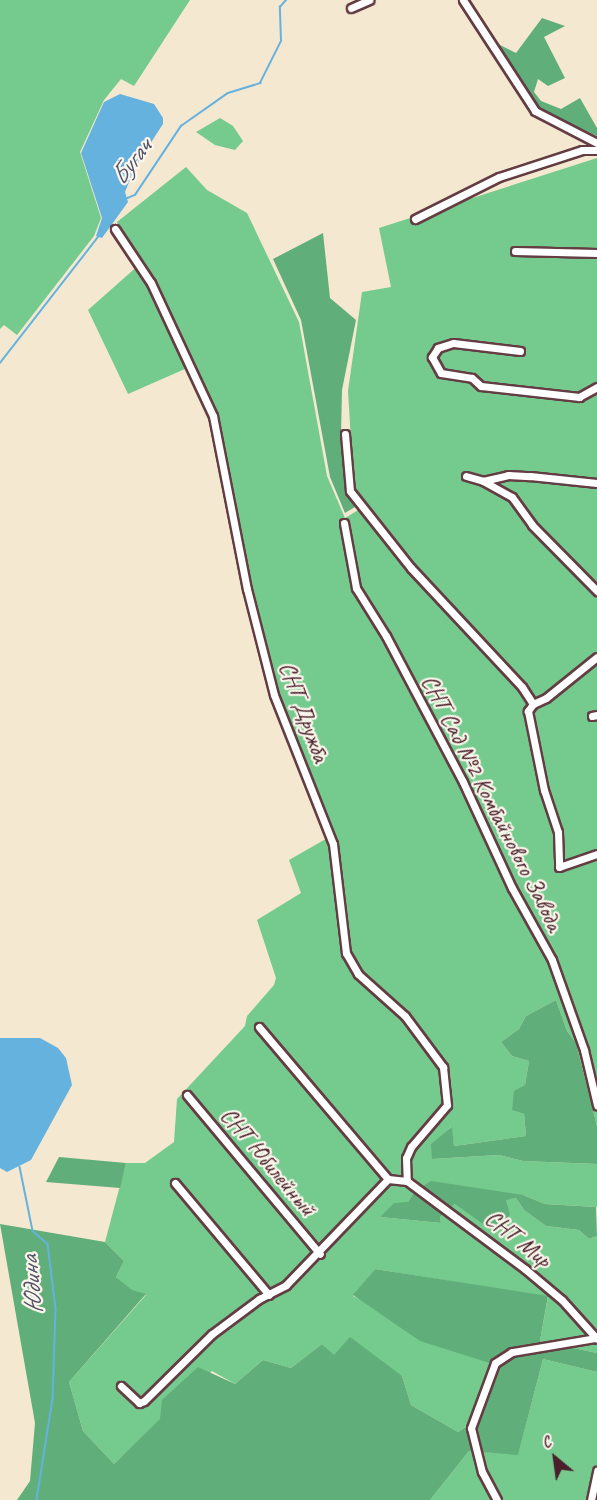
<!DOCTYPE html>
<html>
<head>
<meta charset="utf-8">
<style>
  body { margin:0 }
  #map { position:relative; width:597px; height:1500px; overflow:hidden; background:#f4e8d0; font-family:Caveat,sans-serif }
  div>[style] { position:absolute }
  [style*='--x'] { left:calc(var(--x)*1px); top:calc(var(--y)*1px); width:calc(var(--w)*1px); rotate:calc(var(--a)*1deg) }
  .green>* { inset:0; background:#75ca8e }
  .forest>* { inset:0; background:#60ae79 }
  .water>* { inset:0; background:#65b2df }
  .stream>* { height:1.5px; margin:-0.75px; padding:0 0.75px; transform-origin:0.75px; border-radius:0.75px; background:#65b2df }
  .roads { filter:drop-shadow(2px 0 #643d44) drop-shadow(-2px 0 #643d44) drop-shadow(0 2px #643d44) drop-shadow(0 -2px #643d44) }
  .minor>* { height:7px; margin:-3.5px; padding:0 3.5px; transform-origin:3.5px; border-radius:3.5px; background:#fff }
  span { translate:-50% -50%; white-space:nowrap; text-align:center; line-height:1.15; -webkit-text-stroke:4.5px #fbf7ec; paint-order:stroke }
  .street-label { font-size:24px; color:#4a1f2b }
  .water-label { font-size:26px; color:#53526a; font-style:italic }
  .north { position:absolute; left:525px; top:1428px; width:60px; height:60px; -webkit-text-stroke:4px #fbf7ec; paint-order:stroke; rotate:331deg; font-size:16px; font-weight:700; line-height:24px; text-align:center; color:#4a1f2b }
  .north::after { content:''; display:block; margin:auto; width:21px; height:27px; background:#4a1f2b; clip-path:polygon(50% 0,100% 100%,50% 72%,0 100%) }
</style>
</head>
<body>
<div id="map">
  <div class="green">
    <i style="clip-path:polygon(0 0,190px 0,134px 86px,121px 79px,104px 100px,80px 152px,101px 218px,94px 236px,17px 335px,4px 325px,0 329px)"></i>
    <i style="clip-path:polygon(220px 118px,233px 126px,243px 141px,235px 150px,215px 145px,196px 132px)"></i>
    <i style="clip-path:polygon(597px 158px,597px 1126px,576px 1043px,567px 1031px,556px 1000px,526px 1016px,519px 1029px,501px 1042px,512px 1056px,529px 1061px,525px 1085px,513px 1110px,524px 1114px,526px 1136px,454px 1146px,451px 1127px,432px 1159px,499px 1155px,523px 1161px,597px 1164px,597px 1207px,545px 1204px,523px 1195px,414px 1192px,408px 1202px,380px 1217px,441px 1223px,440px 1217px,455px 1204px,516px 1198px,524px 1210px,546px 1226px,579px 1230px,589px 1239px,597px 1236px,597px 1353px,540px 1341px,548px 1297px,375px 1269px,353px 1296px,497px 1365px,477px 1418px,458px 1432px,411px 1405px,402px 1376px,333px 1355px,322px 1344px,291px 1368px,263px 1360px,235px 1384px,212px 1371px,114px 1464px,83px 1431px,69px 1382px,146px 1295px,132px 1291px,116px 1277px,124px 1261px,105px 1242px,126px 1163px,145px 1163px,174px 1142px,177px 1099px,245px 1026px,247px 1016px,274px 985px,276px 978px,257px 920px,301px 893px,289px 860px,331px 836px,276px 694px,249px 593px,215px 413px,194px 365px,128px 394px,88px 310px,140px 264px,117px 222px,186px 167px,207px 190px,247px 213px,299px 322px,327px 476px,345px 518px,365px 506px,354px 490px,348px 391px,362px 292px,391px 287px,379px 228px)"></i>
    <i style="clip-path:polygon(543px 1359px,597px 1372px,597px 1500px,430px 1500px,469px 1451px,518px 1454px)"></i>
  </div>
  <div class="forest">
    <i style="clip-path:polygon(542px 18px,565px 26px,544px 37px,565px 78px,548px 86px,538px 79px,534px 92px,541px 101px,561px 109px,580px 98px,597px 128px,597px 136px,537px 108px,498px 44px,516px 53px)"></i>
    <i style="clip-path:polygon(323px 233px,330px 298px,356px 320px,342px 390px,341px 434px,348px 491px,355px 507px,345px 513px,330px 477px,301px 320px,273px 259px)"></i>
    <i style="clip-path:polygon(556px 1000px,567px 1031px,576px 1043px,597px 1126px,597px 1164px,523px 1161px,499px 1155px,432px 1159px,431px 1144px,452px 1127px,454px 1146px,526px 1136px,524px 1114px,512px 1110px,514px 1091px,525px 1085px,529px 1061px,512px 1056px,501px 1042px,519px 1029px,526px 1016px)"></i>
    <i style="clip-path:polygon(59px 1157px,126px 1163px,120px 1188px,46px 1182px)"></i>
    <i style="clip-path:polygon(431px 1181px,523px 1195px,545px 1204px,596px 1207px,597px 1236px,589px 1239px,579px 1230px,546px 1226px,524px 1210px,516px 1198px,506px 1200px,510px 1215px,493px 1231px,455px 1204px,440px 1217px,441px 1223px,380px 1217px,394px 1203px,408px 1202px,414px 1192px)"></i>
    <i style="clip-path:polygon(0 1224px,105px 1242px,124px 1261px,116px 1277px,132px 1290px,146px 1294px,69px 1382px,83px 1431px,114px 1464px,160px 1419px,162px 1400px,198px 1367px,235px 1384px,263px 1360px,291px 1368px,322px 1344px,334px 1355px,350px 1337px,402px 1376px,411px 1405px,458px 1432px,477px 1419px,496px 1365px,420px 1341px,353px 1295px,375px 1269px,548px 1296px,540px 1341px,597px 1353px,597px 1372px,543px 1359px,518px 1455px,469px 1451px,430px 1500px,17px 1500px,30px 1481px,35px 1423px)"></i>
  </div>
  <div class="water">
    <i style="clip-path:polygon(120px 94px,154px 104px,163px 118px,163px 124px,135px 167px,125px 192px,128px 202px,102px 238px,96px 236px,102px 218px,81px 153px,104px 102px)"></i>
    <i style="clip-path:polygon(0 1038px,40px 1038px,58px 1048px,66px 1058px,72px 1085px,31px 1160px,7px 1172px,0 1168px)"></i>
  </div>
  <div class="stream">
    <i style="--x:125;--y:199;--w:11;--a:-22"></i>
    <i style="--x:135;--y:195;--w:83;--a:-56.3"></i>
    <i style="--x:181;--y:126;--w:57;--a:-35.1"></i>
    <i style="--x:228;--y:93;--w:34;--a:-17"></i>
    <i style="--x:260;--y:83;--w:47;--a:-63.4"></i>
    <i style="--x:281;--y:41;--w:34;--a:-92"></i>
    <i style="--x:280;--y:7;--w:9;--a:-49"></i>
    <i style="--x:0;--y:363;--w:161;--a:-52.1"></i>
    <i style="--x:20;--y:1167;--w:65;--a:78.5"></i>
    <i style="--x:33;--y:1231;--w:20;--a:41"></i>
    <i style="--x:48;--y:1244;--w:65;--a:83"></i>
    <i style="--x:56;--y:1309;--w:90;--a:91.9"></i>
    <i style="--x:53;--y:1399;--w:102;--a:99"></i>
  </div>
  <div class="roads">
    <div class="minor">
      <i style="--x:463;--y:0;--w:132;--a:57"></i>
      <i style="--x:535;--y:111;--w:70;--a:27.3"></i>
      <i style="--x:351;--y:8;--w:20;--a:-24"></i>
      <i style="--x:415;--y:219;--w:94;--a:-26.6"></i>
      <i style="--x:499;--y:177;--w:87;--a:-18"></i>
      <i style="--x:582;--y:150;--w:15;--a:0"></i>
      <i style="--x:115;--y:229;--w:65;--a:56.3"></i>
      <i style="--x:151;--y:283;--w:147;--a:65"></i>
      <i style="--x:213;--y:416;--w:176;--a:78.9"></i>
      <i style="--x:247;--y:589;--w:109;--a:75.7"></i>
      <i style="--x:274;--y:695;--w:160;--a:68.4"></i>
      <i style="--x:333;--y:844;--w:110;--a:83.2"></i>
      <i style="--x:346;--y:953;--w:24;--a:60"></i>
      <i style="--x:358;--y:974;--w:63;--a:41.8"></i>
      <i style="--x:405;--y:1016;--w:64;--a:53.3"></i>
      <i style="--x:443;--y:1067;--w:38;--a:84"></i>
      <i style="--x:447;--y:1105;--w:55;--a:130.6"></i>
      <i style="--x:411;--y:1147;--w:12;--a:114"></i>
      <i style="--x:406;--y:1158;--w:23;--a:88"></i>
      <i style="--x:515;--y:251;--w:82;--a:1.4"></i>
      <i style="--x:520;--y:351;--w:67;--a:-173.2"></i>
      <i style="--x:453;--y:343;--w:16;--a:162"></i>
      <i style="--x:438;--y:348;--w:11;--a:124"></i>
      <i style="--x:432;--y:357;--w:18;--a:61"></i>
      <i style="--x:441;--y:373;--w:31;--a:9"></i>
      <i style="--x:472;--y:378;--w:12;--a:42"></i>
      <i style="--x:481;--y:386;--w:99;--a:6.4"></i>
      <i style="--x:579;--y:397;--w:21;--a:-29"></i>
      <i style="--x:345;--y:434;--w:57;--a:85"></i>
      <i style="--x:350;--y:491;--w:98;--a:51.6"></i>
      <i style="--x:411;--y:568;--w:163;--a:47"></i>
      <i style="--x:522;--y:687;--w:20;--a:57"></i>
      <i style="--x:533;--y:704;--w:14;--a:-25"></i>
      <i style="--x:546;--y:698;--w:65;--a:-38.8"></i>
      <i style="--x:466;--y:476;--w:18;--a:16"></i>
      <i style="--x:483;--y:481;--w:26;--a:-13"></i>
      <i style="--x:508;--y:475;--w:22;--a:3"></i>
      <i style="--x:530;--y:476;--w:67;--a:6"></i>
      <i style="--x:483;--y:481;--w:33;--a:29"></i>
      <i style="--x:512;--y:497;--w:34;--a:54"></i>
      <i style="--x:532;--y:525;--w:93;--a:45.4"></i>
      <i style="--x:344;--y:523;--w:66;--a:79.5"></i>
      <i style="--x:356;--y:588;--w:57;--a:58"></i>
      <i style="--x:386;--y:636;--w:165;--a:62.2"></i>
      <i style="--x:463;--y:782;--w:117;--a:65.2"></i>
      <i style="--x:512;--y:888;--w:82;--a:60.9"></i>
      <i style="--x:552;--y:960;--w:96;--a:70.4"></i>
      <i style="--x:584;--y:1050;--w:57;--a:76.7"></i>
      <i style="--x:533;--y:704;--w:9;--a:126"></i>
      <i style="--x:528;--y:711;--w:81;--a:78.6"></i>
      <i style="--x:544;--y:790;--w:44;--a:71.6"></i>
      <i style="--x:558;--y:832;--w:35;--a:88"></i>
      <i style="--x:559;--y:867;--w:40;--a:-18.9"></i>
      <i style="--x:592;--y:716;--w:5;--a:-11"></i>
      <i style="--x:259;--y:1027;--w:199;--a:49.7"></i>
      <i style="--x:187;--y:1095;--w:207;--a:50.1"></i>
      <i style="--x:407;--y:1181;--w:147;--a:36.7"></i>
      <i style="--x:525;--y:1269;--w:48;--a:40"></i>
      <i style="--x:562;--y:1300;--w:52;--a:48.1"></i>
      <i style="--x:175;--y:1183;--w:146;--a:50"></i>
      <i style="--x:121;--y:1386;--w:25;--a:43"></i>
      <i style="--x:139;--y:1403;--w:5;--a:-22"></i>
      <i style="--x:144;--y:1401;--w:95;--a:-44.6"></i>
      <i style="--x:212;--y:1334;--w:59;--a:-36.7"></i>
      <i style="--x:259;--y:1299;--w:30;--a:-27"></i>
      <i style="--x:286;--y:1285;--w:147;--a:-46.1"></i>
      <i style="--x:388;--y:1179;--w:19;--a:6"></i>
      <i style="--x:497;--y:1500;--w:32;--a:-118"></i>
      <i style="--x:482;--y:1472;--w:45;--a:-104"></i>
      <i style="--x:471;--y:1428;--w:69;--a:-69.7"></i>
      <i style="--x:495;--y:1363;--w:20;--a:-33"></i>
      <i style="--x:512;--y:1352;--w:85;--a:-9.5"></i>
      <i style="--x:591;--y:1500;--w:30;--a:-78"></i>
    </div>
  </div>
  <div class="street-label">
    <span style="left:304px;top:712px;rotate:70deg">СНТ Дружба</span>
    <span style="left:492px;top:803px;rotate:63deg">СНТ Сад №2 Комбайнового Завода</span>
    <span style="left:268px;top:1162px;rotate:50deg">СНТ Юбилейный</span>
    <span style="left:518px;top:1239px;rotate:39deg">СНТ Мир</span>
  </div>
  <div class="water-label">
    <span style="left:131px;top:162px;rotate:-52deg">Бугач</span>
    <span style="left:32px;top:1285px;rotate:-96deg">Юдина</span>
  </div>
  <div class="north">С</div>
</div>
</body>
</html>
